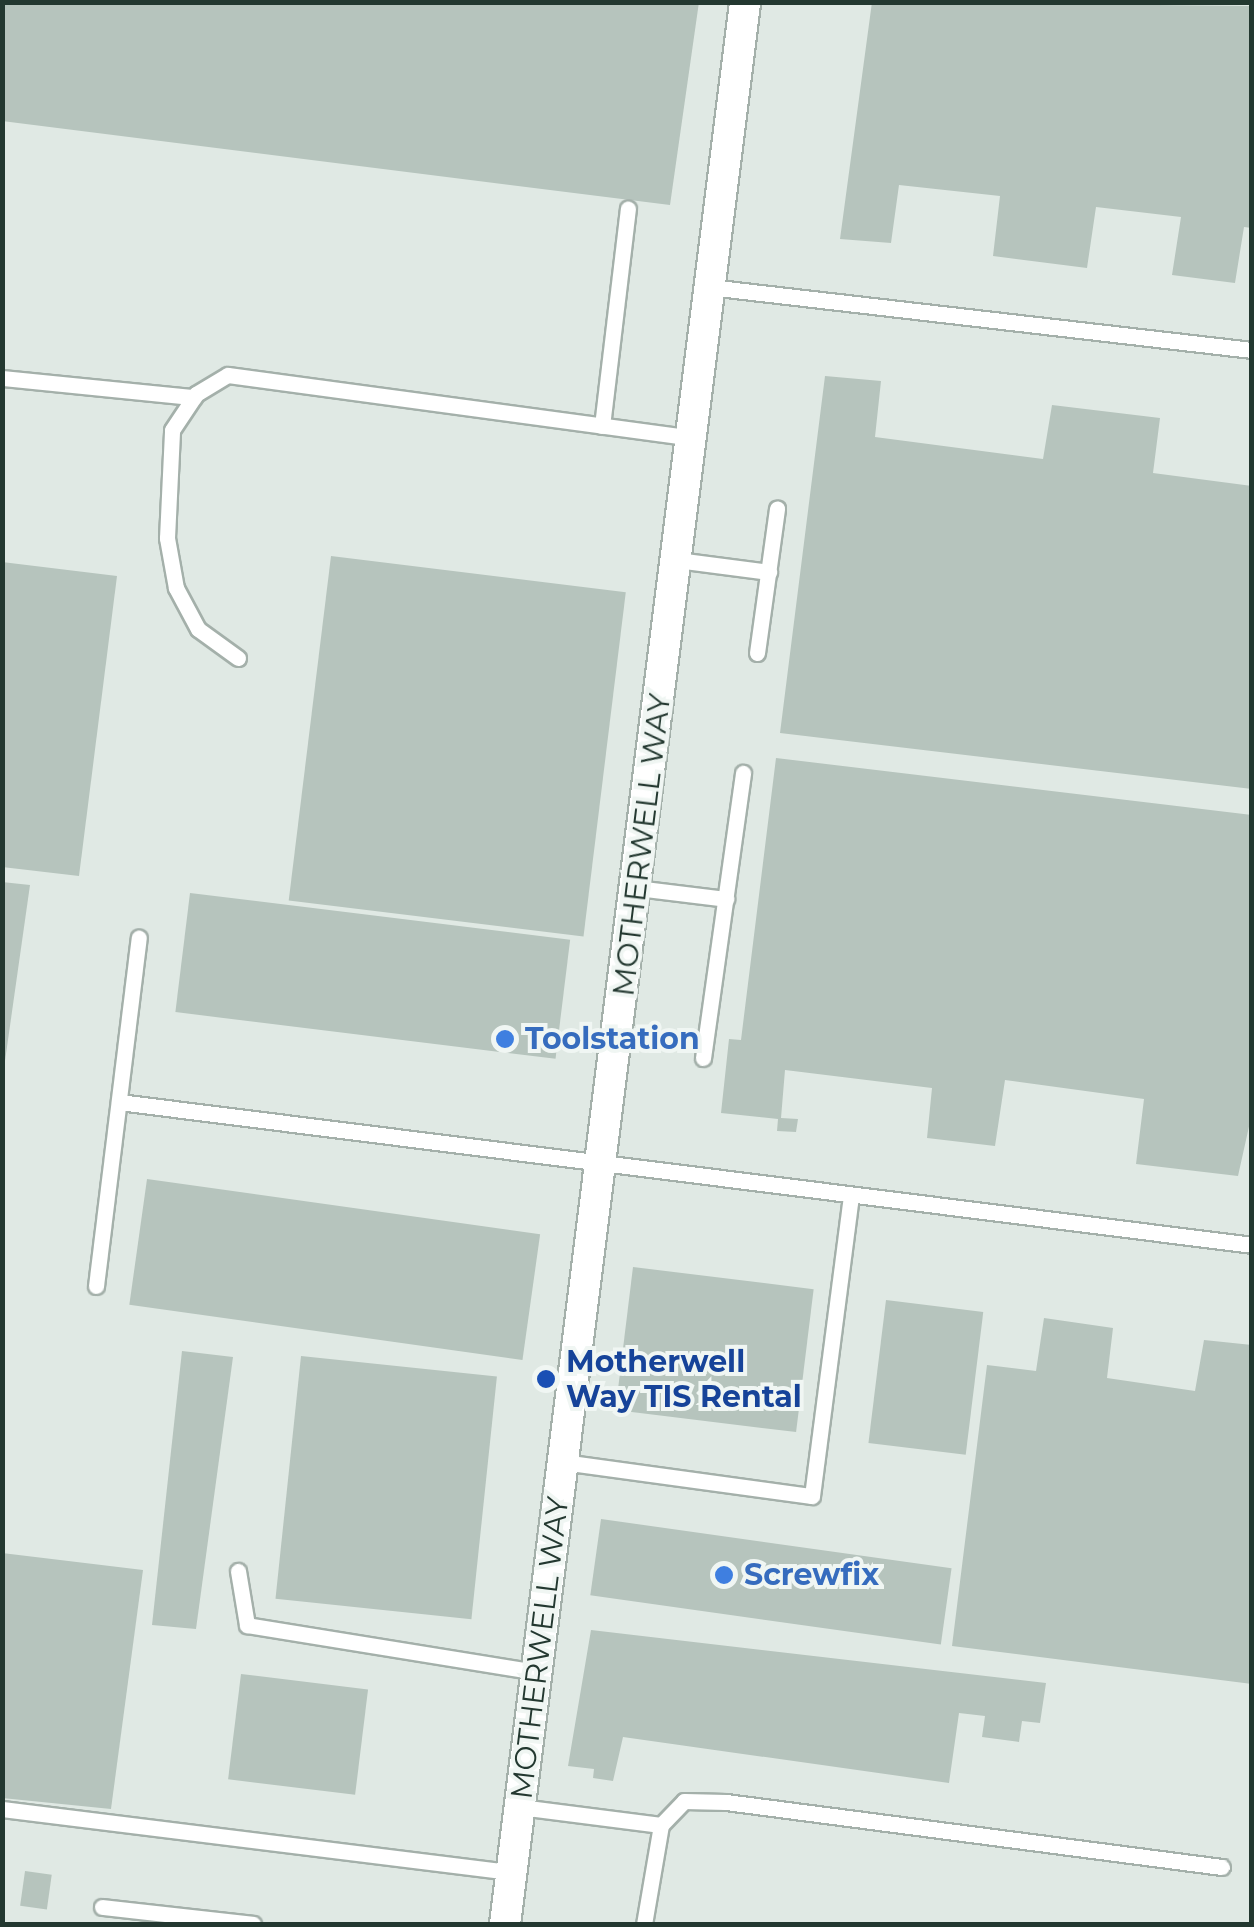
<!DOCTYPE html>
<html>
<head>
<meta charset="utf-8">
<style>
  body { margin:0 }
  #map { position:relative; width:1254px; height:1927px; overflow:hidden; background:#e0e9e4; font-family:Montserrat,sans-serif }
  div>[style] { position:absolute }
  [style*='--x'] { left:calc(var(--x)*1px); top:calc(var(--y)*1px); width:calc(var(--w)*1px); rotate:calc(var(--a)*1deg) }
  .building>* { inset:0; background:#b6c4bd; transform-origin:0 0 }
  .roads { filter:drop-shadow(2px 0 #a4b0aa) drop-shadow(-2px 0 #a4b0aa) drop-shadow(0 2px #a4b0aa) drop-shadow(0 -2px #a4b0aa) }
  .lane>* { height:15px; margin:-7.5px; padding:0 7.5px; transform-origin:7.5px; border-radius:7.5px; background:#fff }
  .secondary>* { height:30px; margin:-15px; padding:0 15px; transform-origin:15px; border-radius:15px; background:#fff }
  .dots>* { width:28px; height:28px; translate:-50% -50%; box-sizing:border-box; border:5px solid #f0f6f3; border-radius:50% }
  span { translate:-50% -50%; white-space:nowrap; text-align:center; line-height:1.15; -webkit-text-stroke:8px #f0f6f3; paint-order:stroke }
  .street-label { font-size:30px; color:#233830 }
  .shop-label { font-size:30px; color:#366cbe; font-weight:700 }
  .left { translate:0 -50%; text-align:left }
  .transit-label { font-size:30px; color:#164399; font-weight:700 }
  .frame { position:absolute; inset:0; border:5px solid #233830; pointer-events:none }
</style>
</head>
<body>
<div id="map">
  <div class="building">
    <i style="clip-path:polygon(2px 2px,699px 2px,670px 205px,2px 121px)"></i>
    <i style="clip-path:polygon(872px 2px,1252px 6px,1252px 228px,1244px 227px,1235px 283px,1172px 275px,1181px 217px,1096px 207px,1087px 268px,993px 256px,1000px 196px,899px 185px,891px 243px,840px 239px)"></i>
    <i style="clip-path:polygon(825px 376px,881px 381px,875px 437px,1043px 459px,1052px 405px,1160px 418px,1153px 473px,1252px 486px,1252px 789px,780px 733px)"></i>
    <i style="left:331px;top:556px;width:297px;height:347px;rotate:7deg"></i>
    <i style="clip-path:polygon(2px 562px,117px 576px,79px 876px,2px 867px)"></i>
    <i style="clip-path:polygon(776px 758px,1252px 815px,1252px 1113px,1238px 1176px,1136px 1164px,1144px 1099px,1005px 1080px,995px 1146px,927px 1138px,932px 1088px,785px 1070px,781px 1118px,798px 1119px,796px 1132px,777px 1131px,778px 1119px,721px 1113px,729px 1039px,741px 1040px)"></i>
    <i style="clip-path:polygon(2px 882px,30px 885px,5px 1061px,2px 1061px)"></i>
    <i style="left:190px;top:893px;width:383px;height:120px;rotate:7deg"></i>
    <i style="left:147px;top:1179px;width:397px;height:127px;rotate:8deg"></i>
    <i style="left:633px;top:1267px;width:182px;height:144px;rotate:7deg"></i>
    <i style="left:886px;top:1300px;width:98px;height:144px;rotate:7deg"></i>
    <i style="clip-path:polygon(1044px 1318px,1113px 1328px,1107px 1378px,1195px 1391px,1204px 1340px,1252px 1345px,1252px 1684px,952px 1646px,987px 1365px,1036px 1371px)"></i>
    <i style="clip-path:polygon(182px 1351px,233px 1357px,196px 1629px,152px 1625px)"></i>
    <i style="left:301px;top:1356px;width:197px;height:244px;rotate:6deg"></i>
    <i style="left:601px;top:1519px;width:354px;height:77px;rotate:8deg"></i>
    <i style="clip-path:polygon(2px 1553px,143px 1570px,111px 1809px,2px 1798px)"></i>
    <i style="clip-path:polygon(591px 1630px,1046px 1683px,1040px 1723px,1022px 1721px,1019px 1742px,982px 1737px,985px 1716px,959px 1713px,949px 1783px,623px 1737px,613px 1781px,593px 1778px,594px 1769px,568px 1766px)"></i>
    <i style="left:241px;top:1674px;width:128px;height:106px;rotate:7deg"></i>
    <i style="left:25px;top:1871px;width:27px;height:35px;rotate:8deg"></i>
  </div>
  <div class="roads">
    <div class="lane">
      <i style="--x:709;--y:287;--w:547;--a:6.62"></i>
      <i style="--x:2;--y:378;--w:193;--a:5.7"></i>
      <i style="--x:602;--y:426;--w:219;--a:-83.2"></i>
      <i style="--x:677;--y:560;--w:93;--a:7.4"></i>
      <i style="--x:757;--y:653;--w:146;--a:-82.1"></i>
      <i style="--x:238;--y:658;--w:49;--a:-144.1"></i>
      <i style="--x:198;--y:629;--w:47;--a:-118.2"></i>
      <i style="--x:176;--y:588;--w:51;--a:-100.2"></i>
      <i style="--x:167;--y:538;--w:108;--a:-87.3"></i>
      <i style="--x:172;--y:430;--w:43;--a:-56.3"></i>
      <i style="--x:196;--y:394;--w:37;--a:-31"></i>
      <i style="--x:228;--y:375;--w:468;--a:7.7"></i>
      <i style="--x:637;--y:888;--w:90;--a:7"></i>
      <i style="--x:703;--y:1058;--w:288;--a:-82"></i>
      <i style="--x:119;--y:1102;--w:1142;--a:7.19"></i>
      <i style="--x:96;--y:1286;--w:351;--a:-83"></i>
      <i style="--x:563;--y:1462;--w:251;--a:7.8"></i>
      <i style="--x:812;--y:1496;--w:303;--a:-82.6"></i>
      <i style="--x:238;--y:1571;--w:55;--a:80.5"></i>
      <i style="--x:247;--y:1625;--w:293;--a:9.2"></i>
      <i style="--x:520;--y:1807;--w:142;--a:7.3"></i>
      <i style="--x:661;--y:1825;--w:100;--a:99.7"></i>
      <i style="--x:2;--y:1809;--w:512;--a:7.07"></i>
      <i style="--x:661;--y:1825;--w:33;--a:-46"></i>
      <i style="--x:684;--y:1801;--w:42;--a:1.4"></i>
      <i style="--x:726;--y:1802;--w:500;--a:7.47"></i>
      <i style="--x:102;--y:1907;--w:152;--a:6.4"></i>
    </div>
    <div class="secondary">
      <i style="--x:505;--y:1924;--w:1937;--a:-82.88"></i>
    </div>
  </div>
  <div class="dots">
    <i style="left:505px;top:1039px;background:#3f7fe0"></i>
    <i style="left:546px;top:1379px;background:#1a4fb4"></i>
    <i style="left:724px;top:1575px;background:#3f7fe0"></i>
  </div>
  <div class="street-label">
    <span style="left:642px;top:845px;rotate:-83deg">MOTHERWELL WAY</span>
    <span style="left:540px;top:1648px;rotate:-83deg">MOTHERWELL WAY</span>
  </div>
  <div class="shop-label">
    <span class="left" style="left:525px;top:1039px">Toolstation</span>
    <span class="left" style="left:744px;top:1575px">Screwfix</span>
  </div>
  <div class="transit-label">
    <span class="left" style="left:566px;top:1379px">Motherwell<br>Way TIS Rental</span>
  </div>
  <div class="frame"></div>
</div>
</body>
</html>
